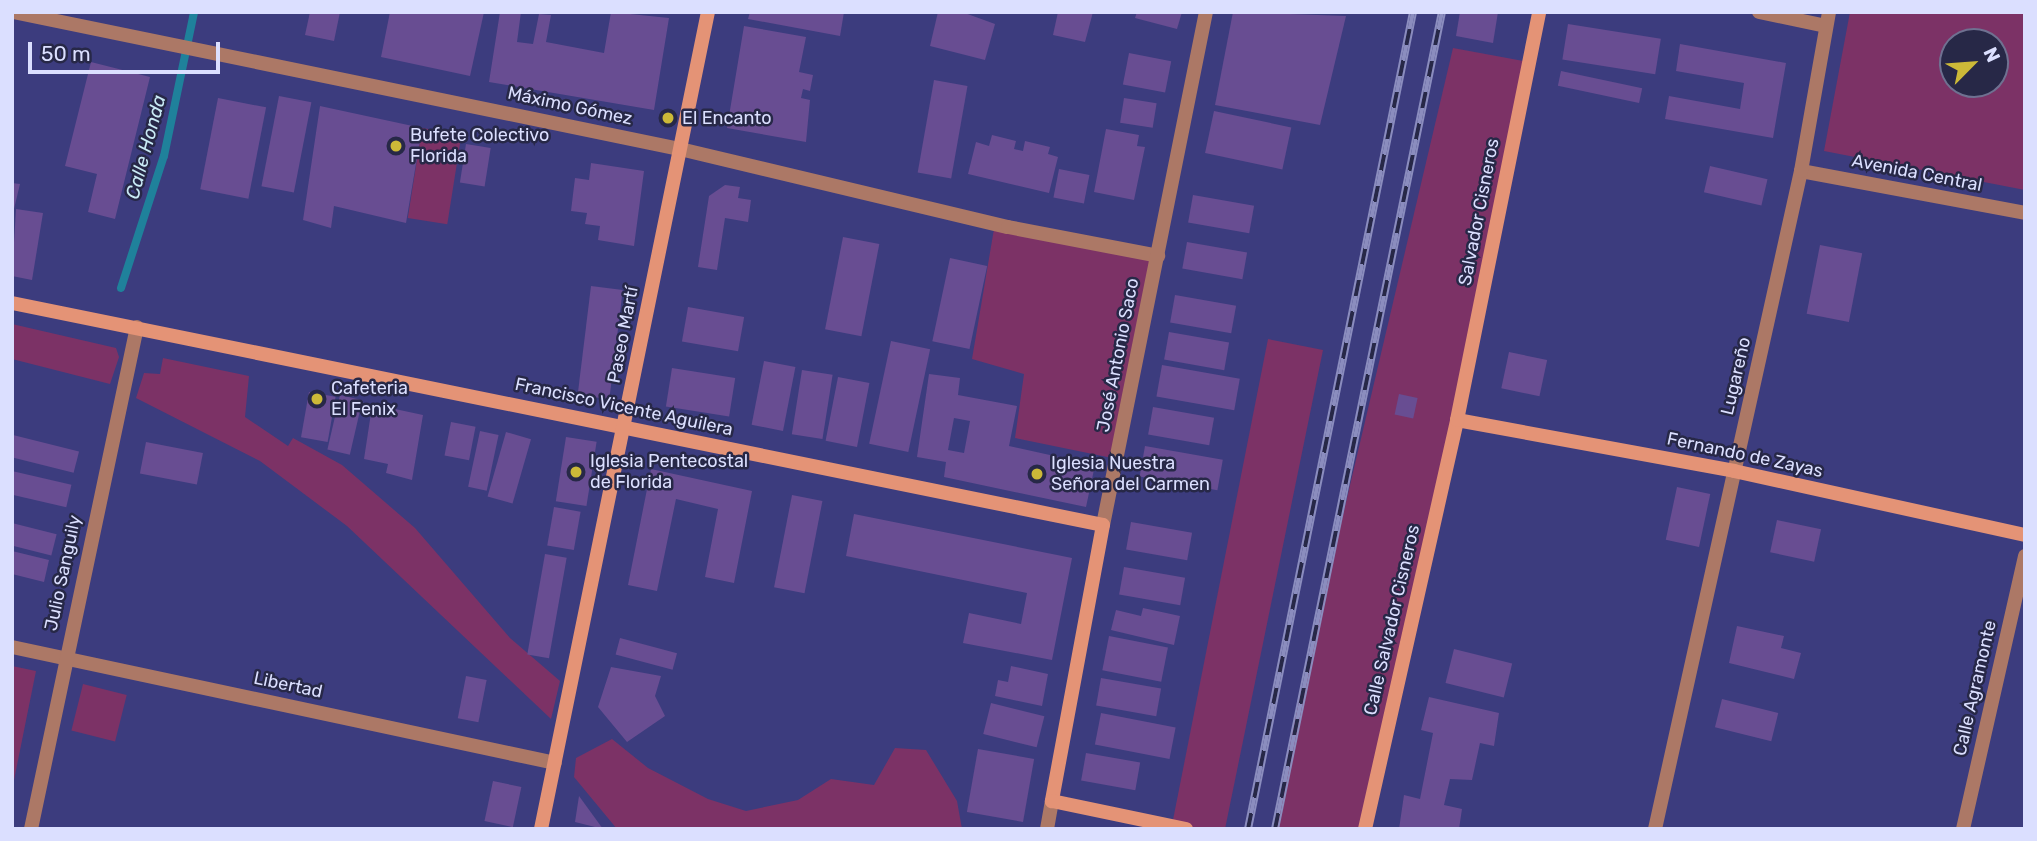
<!DOCTYPE html>
<html>
<head>
<meta charset="utf-8">
<style>
  body { margin:0 }
  #map { position:relative; width:2037px; height:841px; overflow:hidden; background:#3c3c7e; font-family:Rubik,sans-serif }
  div>[style] { position:absolute }
  [style*='--x'] { left:calc(var(--x)*1px); top:calc(var(--y)*1px); width:calc(var(--w)*1px); rotate:calc(var(--a)*1deg) }
  .green>* { inset:0; background:#7c3266; transform-origin:0 0 }
  .stream>* { height:8px; margin:-4px; padding:0 4px; transform-origin:4px; border-radius:4px; background:#1f819b }
  .building>* { inset:0; background:#684d92; transform-origin:0 0 }
  .street>* { height:14px; margin:-7px; padding:0 7px; transform-origin:7px; border-radius:7px; background:#ac7866 }
  .secondary>* { height:14px; margin:-7px; padding:0 7px; transform-origin:7px; border-radius:7px; background:#e49376 }
  .rail>* { height:8px; margin-top:-4px; transform-origin:0; background:repeating-linear-gradient(90deg,#272847 0 16px,#8b8dbe 0 32px); box-sizing:border-box; border-block:2px solid #8b8dbe }
  .dots>* { width:19px; height:19px; translate:-50% -50%; box-sizing:border-box; border:4px solid #272847; border-radius:50% }
  span { translate:-50% -50%; white-space:nowrap; text-align:center; line-height:1.15; -webkit-text-stroke:5px #272847; paint-order:stroke }
  .street-label { font-size:18px; color:#dbdfff }
  .poi-label { font-size:18px; color:#dbdfff }
  .left { translate:0 -50%; text-align:left }
  .water-label { font-size:19px; color:#c9eaf5; font-style:italic }
  .frame { position:absolute; inset:0; border:14px solid #dbdfff; pointer-events:none }
  .north { position:absolute; left:1939px; top:28px; width:70px; height:70px; box-sizing:border-box; background:#272847; border:2px solid #6f7191; border-radius:50%; rotate:65deg; font-size:19px; font-weight:700; line-height:28px; text-align:center; color:#dbdfff }
  .north::after { content:''; display:block; margin:auto; width:24px; height:32px; background:#ccb938; clip-path:polygon(50% 0,100% 100%,50% 72%,0 100%) }
  .scale { position:absolute; left:28px; top:42px; width:192px; height:32px; box-sizing:border-box; border:4px solid #dbdfff; border-top:0; padding-left:9px; font-size:21px; line-height:24px; white-space:nowrap; color:#dbdfff; -webkit-text-stroke:5px #272847; paint-order:stroke }
</style>
</head>
<body>
<div id="map">
  <div class="green">
    <i style="clip-path:polygon(evenodd,1850px 12px,2025px 12px,2025px 190px,1824px 151px,1850px 12px,1953px 42px,1995px 42px,1995px 84px,1953px 84px,1953px 42px)"></i>
    <i style="clip-path:polygon(1453px 48px,1529px 62px,1365px 829px,1275px 829px,1294px 723px)"></i>
    <i style="left:422px;top:128px;width:40px;height:91px;rotate:9deg"></i>
    <i style="clip-path:polygon(995px 223px,1158px 256px,1117px 459px,1015px 438px,1024px 374px,972px 359px)"></i>
    <i style="clip-path:polygon(12px 324px,116px 348px,119px 357px,110px 384px,12px 359px)"></i>
    <i style="clip-path:polygon(1268px 339px,1323px 350px,1225px 829px,1186px 829px,1172px 825px)"></i>
    <i style="clip-path:polygon(163px 358px,249px 376px,245px 417px,288px 446px,293px 438px,342px 465px,415px 528px,510px 638px,560px 681px,551px 719px,347px 526px,260px 461px,136px 398px,144px 373px,160px 374px)"></i>
    <i style="clip-path:polygon(12px 666px,36px 671px,12px 790px)"></i>
    <i style="left:83px;top:684px;width:45px;height:48px;rotate:14deg"></i>
    <i style="clip-path:polygon(612px 739px,648px 768px,708px 799px,746px 811px,798px 800px,831px 779px,874px 785px,895px 748px,926px 750px,957px 801px,962px 829px,617px 829px,574px 777px,576px 758px)"></i>
  </div>
  <div class="stream">
    <i style="--x:121;--y:288;--w:139;--a:-72"></i>
    <i style="--x:164;--y:156;--w:147;--a:-78.2"></i>
  </div>
  <div class="building">
    <i style="clip-path:polygon(310px 12px,340px 12px,334px 41px,305px 35px)"></i>
    <i style="clip-path:polygon(390px 12px,484px 12px,470px 76px,381px 57px)"></i>
    <i style="clip-path:polygon(500px 12px,521px 12px,517px 42px,533px 44px,539px 14px,551px 15px,546px 42px,604px 53px,611px 12px,669px 18px,654px 110px,489px 82px)"></i>
    <i style="clip-path:polygon(750px 12px,844px 12px,840px 36px,748px 19px)"></i>
    <i style="clip-path:polygon(938px 12px,962px 12px,995px 24px,985px 60px,930px 46px)"></i>
    <i style="clip-path:polygon(1058px 12px,1093px 12px,1085px 42px,1053px 35px)"></i>
    <i style="clip-path:polygon(1137px 12px,1182px 12px,1177px 29px,1135px 18px)"></i>
    <i style="clip-path:polygon(1233px 12px,1346px 16px,1320px 125px,1215px 105px)"></i>
    <i style="clip-path:polygon(1460px 12px,1498px 12px,1493px 43px,1456px 36px)"></i>
    <i style="left:1568px;top:24px;width:94px;height:36px;rotate:9deg"></i>
    <i style="clip-path:polygon(744px 26px,806px 37px,799px 72px,813px 75px,810px 91px,803px 89px,801px 98px,810px 100px,806px 142px,727px 128px)"></i>
    <i style="clip-path:polygon(1680px 44px,1786px 63px,1773px 138px,1665px 119px,1669px 96px,1740px 109px,1744px 83px,1676px 71px)"></i>
    <i style="left:1129px;top:53px;width:43px;height:32px;rotate:11deg"></i>
    <i style="clip-path:polygon(91px 62px,150px 77px,115px 219px,88px 212px,97px 174px,65px 166px)"></i>
    <i style="left:1561px;top:71px;width:83px;height:15px;rotate:12deg"></i>
    <i style="left:934px;top:80px;width:34px;height:94px;rotate:10deg"></i>
    <i style="left:279px;top:96px;width:33px;height:92px;rotate:11deg"></i>
    <i style="left:218px;top:98px;width:49px;height:93px;rotate:11deg"></i>
    <i style="left:1124px;top:98px;width:33px;height:25px;rotate:9deg"></i>
    <i style="clip-path:polygon(320px 106px,422px 128px,406px 223px,334px 206px,331px 228px,303px 220px)"></i>
    <i style="left:1214px;top:111px;width:79px;height:43px;rotate:12deg"></i>
    <i style="clip-path:polygon(1106px 129px,1139px 135px,1137px 146px,1145px 147px,1134px 200px,1094px 192px)"></i>
    <i style="clip-path:polygon(992px 135px,1016px 141px,1014px 149px,1023px 151px,1025px 141px,1050px 147px,1048px 154px,1058px 157px,1049px 193px,968px 174px,976px 142px,989px 146px)"></i>
    <i style="left:466px;top:144px;width:25px;height:39px;rotate:9deg"></i>
    <i style="clip-path:polygon(591px 163px,644px 171px,634px 246px,598px 240px,600px 226px,585px 224px,587px 213px,571px 211px,575px 178px,589px 180px)"></i>
    <i style="left:1710px;top:166px;width:59px;height:27px;rotate:13deg"></i>
    <i style="left:1059px;top:169px;width:31px;height:29px;rotate:11deg"></i>
    <i style="clip-path:polygon(12px 183px,20px 184px,13px 213px,12px 213px)"></i>
    <i style="clip-path:polygon(725px 185px,740px 187px,738px 198px,751px 200px,748px 222px,725px 218px,717px 270px,698px 267px,709px 196px)"></i>
    <i style="left:1193px;top:195px;width:62px;height:28px;rotate:10deg"></i>
    <i style="clip-path:polygon(16px 209px,43px 213px,32px 280px,12px 276px)"></i>
    <i style="left:843px;top:237px;width:37px;height:94px;rotate:11deg"></i>
    <i style="left:1187px;top:242px;width:61px;height:27px;rotate:10deg"></i>
    <i style="left:1820px;top:245px;width:43px;height:70px;rotate:11deg"></i>
    <i style="left:950px;top:258px;width:38px;height:85px;rotate:12deg"></i>
    <i style="left:591px;top:286px;width:32px;height:110px;rotate:7deg"></i>
    <i style="left:1175px;top:295px;width:62px;height:28px;rotate:10deg"></i>
    <i style="left:688px;top:307px;width:57px;height:35px;rotate:10deg"></i>
    <i style="left:1169px;top:332px;width:61px;height:28px;rotate:10deg"></i>
    <i style="left:891px;top:341px;width:40px;height:105px;rotate:12deg"></i>
    <i style="left:1509px;top:352px;width:39px;height:37px;rotate:12deg"></i>
    <i style="left:764px;top:361px;width:32px;height:65px;rotate:11deg"></i>
    <i style="left:1162px;top:365px;width:79px;height:32px;rotate:10deg"></i>
    <i style="left:672px;top:368px;width:64px;height:39px;rotate:9deg"></i>
    <i style="left:802px;top:370px;width:31px;height:65px;rotate:9deg"></i>
    <i style="clip-path:polygon(evenodd,929px 374px,960px 378px,958px 395px,1017px 406px,1009px 446px,1095px 465px,1086px 507px,944px 477px,946px 462px,917px 457px,929px 374px,954px 418px,970px 421px,964px 453px,948px 450px,954px 418px)"></i>
    <i style="left:838px;top:377px;width:32px;height:65px;rotate:11deg"></i>
    <i style="left:309px;top:392px;width:27px;height:46px;rotate:10deg"></i>
    <i style="left:1399px;top:394px;width:19px;height:21px;rotate:12deg"></i>
    <i style="left:340px;top:395px;width:23px;height:56px;rotate:13deg"></i>
    <i style="left:1153px;top:407px;width:62px;height:28px;rotate:10deg"></i>
    <i style="clip-path:polygon(395px 409px,423px 415px,412px 480px,386px 473px,388px 464px,364px 459px,371px 413px,395px 415px)"></i>
    <i style="left:451px;top:422px;width:25px;height:34px;rotate:11deg"></i>
    <i style="left:480px;top:431px;width:19px;height:57px;rotate:12deg"></i>
    <i style="left:506px;top:432px;width:26px;height:67px;rotate:16deg"></i>
    <i style="left:13px;top:435px;width:68px;height:22px;rotate:14deg"></i>
    <i style="left:566px;top:437px;width:31px;height:65px;rotate:9deg"></i>
    <i style="left:146px;top:442px;width:58px;height:32px;rotate:11deg"></i>
    <i style="left:1145px;top:446px;width:79px;height:31px;rotate:10deg"></i>
    <i style="clip-path:polygon(651px 469px,752px 491px,734px 583px,705px 577px,718px 509px,676px 499px,657px 591px,628px 585px)"></i>
    <i style="left:12px;top:471px;width:61px;height:23px;rotate:13deg"></i>
    <i style="left:1677px;top:487px;width:34px;height:54px;rotate:12deg"></i>
    <i style="left:792px;top:495px;width:31px;height:94px;rotate:11deg"></i>
    <i style="left:554px;top:507px;width:27px;height:39px;rotate:10deg"></i>
    <i style="clip-path:polygon(854px 514px,1072px 558px,1052px 660px,963px 643px,969px 613px,1021px 624px,1027px 593px,846px 556px)"></i>
    <i style="left:1777px;top:520px;width:45px;height:33px;rotate:12deg"></i>
    <i style="left:1131px;top:522px;width:62px;height:28px;rotate:10deg"></i>
    <i style="left:12px;top:523px;width:46px;height:22px;rotate:14deg"></i>
    <i style="clip-path:polygon(12px 551px,49px 560px,44px 582px,12px 574px)"></i>
    <i style="left:545px;top:554px;width:22px;height:102px;rotate:10deg"></i>
    <i style="left:1124px;top:567px;width:62px;height:28px;rotate:10deg"></i>
    <i style="clip-path:polygon(1143px 608px,1180px 616px,1174px 645px,1111px 630px,1116px 610px,1141px 616px)"></i>
    <i style="clip-path:polygon(1737px 626px,1784px 636px,1781px 648px,1801px 653px,1794px 679px,1729px 663px)"></i>
    <i style="left:1109px;top:636px;width:60px;height:35px;rotate:11deg"></i>
    <i style="left:620px;top:638px;width:59px;height:17px;rotate:15deg"></i>
    <i style="left:1454px;top:649px;width:60px;height:35px;rotate:14deg"></i>
    <i style="clip-path:polygon(1011px 666px,1048px 674px,1042px 706px,995px 696px,998px 680px,1008px 682px)"></i>
    <i style="clip-path:polygon(611px 667px,661px 676px,655px 696px,665px 716px,627px 742px,598px 707px)"></i>
    <i style="left:466px;top:676px;width:21px;height:43px;rotate:11deg"></i>
    <i style="left:1101px;top:678px;width:61px;height:28px;rotate:10deg"></i>
    <i style="clip-path:polygon(1429px 697px,1499px 713px,1494px 746px,1480px 743px,1472px 780px,1450px 779px,1444px 805px,1462px 809px,1459px 829px,1399px 829px,1404px 795px,1420px 799px,1433px 733px,1421px 730px)"></i>
    <i style="left:1722px;top:699px;width:58px;height:29px;rotate:14deg"></i>
    <i style="left:991px;top:703px;width:55px;height:32px;rotate:14deg"></i>
    <i style="left:1101px;top:713px;width:76px;height:32px;rotate:11deg"></i>
    <i style="left:978px;top:749px;width:57px;height:64px;rotate:10deg"></i>
    <i style="left:1086px;top:753px;width:55px;height:28px;rotate:10deg"></i>
    <i style="left:493px;top:781px;width:29px;height:41px;rotate:12deg"></i>
    <i style="clip-path:polygon(579px 796px,603px 829px,575px 822px)"></i>
  </div>
  <div class="street">
    <i style="--x:13;--y:12;--w:681;--a:11.61"></i>
    <i style="--x:680;--y:149;--w:337;--a:13.4"></i>
    <i style="--x:1008;--y:227;--w:153;--a:10.9"></i>
    <i style="--x:1759;--y:12;--w:68;--a:11.8"></i>
    <i style="--x:1801;--y:171;--w:228;--a:10.6"></i>
    <i style="--x:1103;--y:525;--w:523;--a:-78.65"></i>
    <i style="--x:12;--y:647;--w:555;--a:12.06"></i>
    <i style="--x:31;--y:829;--w:513;--a:-78.08"></i>
    <i style="--x:1047;--y:829;--w:28;--a:-80"></i>
    <i style="--x:1655;--y:829;--w:674;--a:-77.49"></i>
    <i style="--x:1801;--y:171;--w:161;--a:-80"></i>
    <i style="--x:1963;--y:829;--w:280;--a:-77.2"></i>
  </div>
  <div class="secondary">
    <i style="--x:12;--y:303;--w:1113;--a:11.5"></i>
    <i style="--x:1103;--y:525;--w:281;--a:100.5"></i>
    <i style="--x:1052;--y:801;--w:137;--a:11.8"></i>
    <i style="--x:1457;--y:420;--w:282;--a:10.4"></i>
    <i style="--x:1734;--y:471;--w:298;--a:12.4"></i>
    <i style="--x:541;--y:829;--w:834;--a:-78.45"></i>
    <i style="--x:1365;--y:829;--w:419;--a:-77.3"></i>
    <i style="--x:1457;--y:420;--w:416;--a:-78.6"></i>
  </div>
  <div class="rail">
    <i style="--x:1248;--y:829;--w:833;--a:-78.58"></i>
    <i style="--x:1275;--y:829;--w:834;--a:-78.45"></i>
  </div>
  <div class="dots">
    <i style="left:668px;top:118px;background:#ccb938"></i>
    <i style="left:396px;top:146px;background:#ccb938"></i>
    <i style="left:317px;top:399px;background:#ccb938"></i>
    <i style="left:576px;top:472px;background:#ccb938"></i>
    <i style="left:1037px;top:474px;background:#ccb938"></i>
  </div>
  <div class="street-label">
    <span style="left:570px;top:106px;rotate:12deg">Máximo Gómez</span>
    <span style="left:1917px;top:173px;rotate:11deg">Avenida Central</span>
    <span style="left:1479px;top:212px;rotate:-79deg">Salvador Cisneros</span>
    <span style="left:623px;top:335px;rotate:-79deg">Paseo Martí</span>
    <span style="left:1118px;top:355px;rotate:-79deg">José Antonio Saco</span>
    <span style="left:1736px;top:376px;rotate:-77deg">Lugareño</span>
    <span style="left:624px;top:407px;rotate:12deg">Francisco Vicente Aguilera</span>
    <span style="left:1745px;top:455px;rotate:12deg">Fernando de Zayas</span>
    <span style="left:63px;top:573px;rotate:-78deg">Julio Sanguily</span>
    <span style="left:1392px;top:620px;rotate:-77deg">Calle Salvador Cisneros</span>
    <span style="left:288px;top:685px;rotate:12deg">Libertad</span>
    <span style="left:1975px;top:688px;rotate:-77deg">Calle Agramonte</span>
  </div>
  <div class="poi-label">
    <span class="left" style="left:682px;top:118px">El Encanto</span>
    <span class="left" style="left:410px;top:146px">Bufete Colectivo<br>Florida</span>
    <span class="left" style="left:331px;top:399px">Cafeteria<br>El Fenix</span>
    <span class="left" style="left:590px;top:472px">Iglesia Pentecostal<br>de Florida</span>
    <span class="left" style="left:1051px;top:474px">Iglesia Nuestra<br>Señora del Carmen</span>
  </div>
  <div class="water-label">
    <span style="left:146px;top:147px;rotate:-75deg">Calle Honda</span>
  </div>
  <div class="frame"></div>
  <div class="north">N</div>
  <div class="scale">50 m</div>
</div>
</body>
</html>
